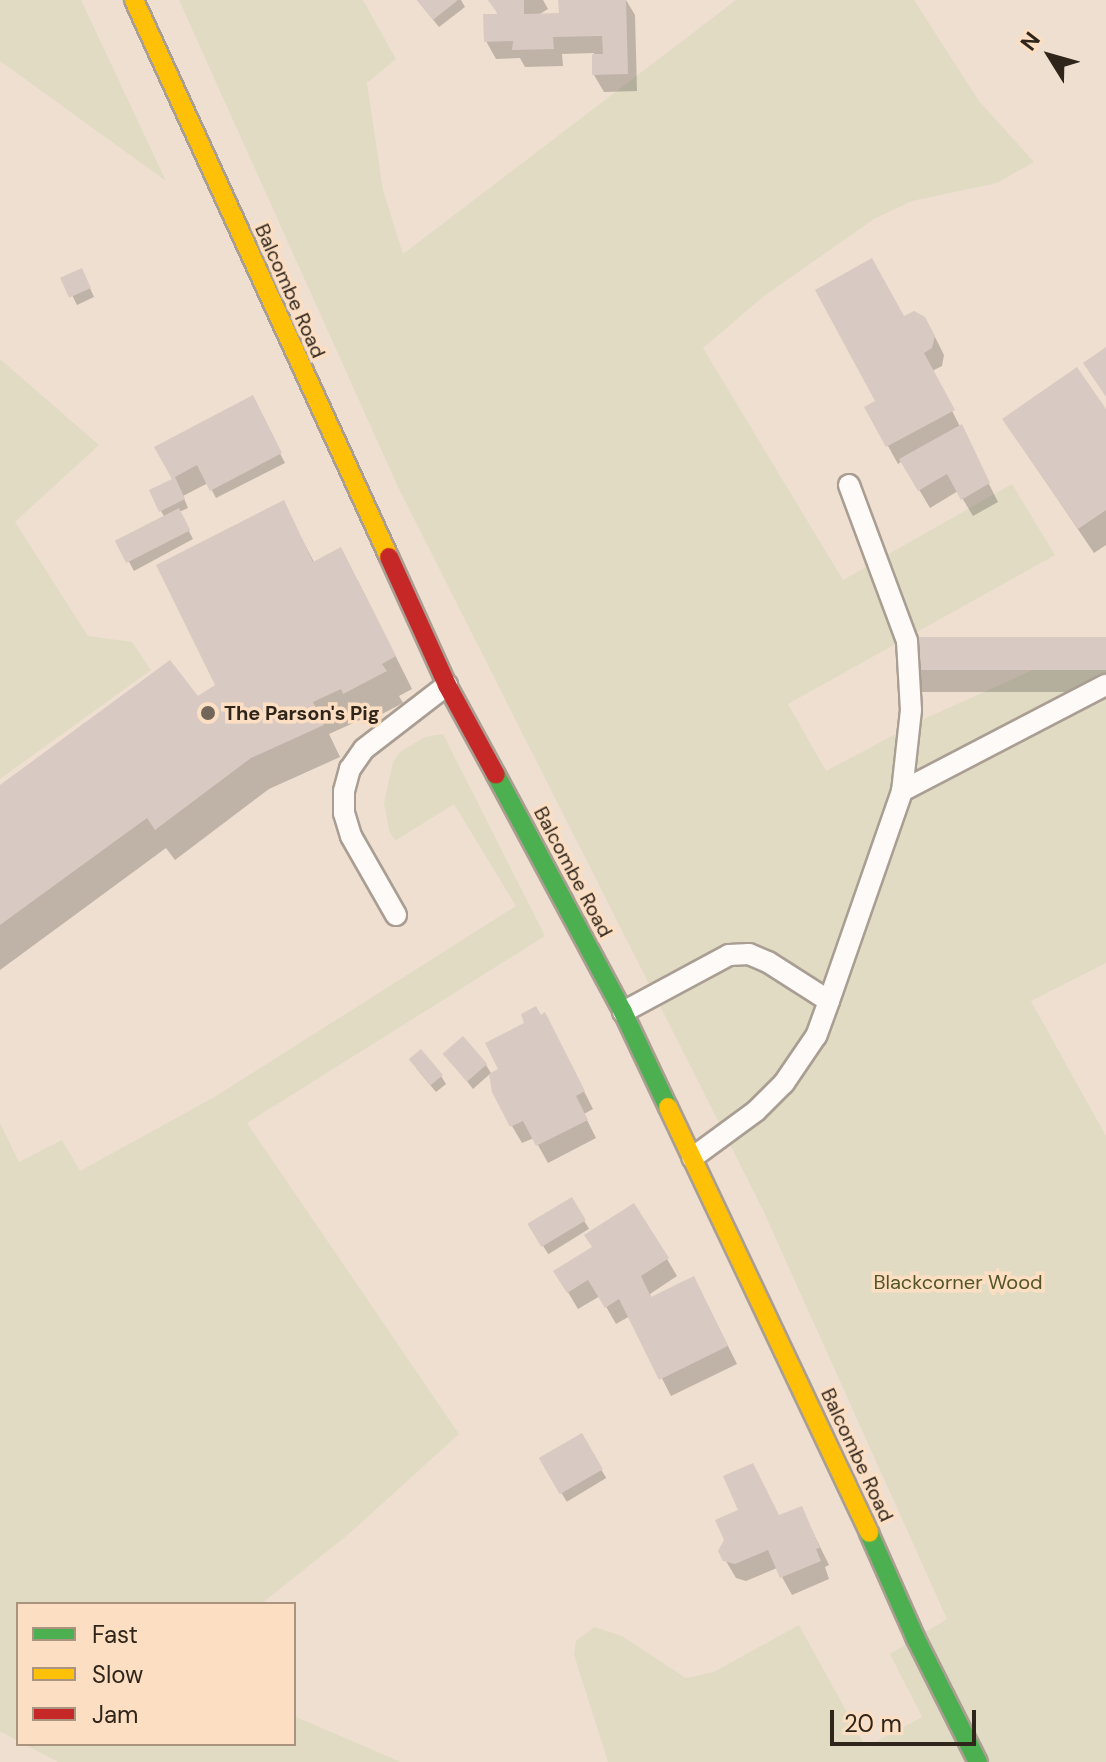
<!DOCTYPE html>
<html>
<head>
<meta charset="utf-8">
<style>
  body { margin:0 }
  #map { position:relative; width:1106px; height:1762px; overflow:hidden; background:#efdfd0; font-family:"DM Sans",sans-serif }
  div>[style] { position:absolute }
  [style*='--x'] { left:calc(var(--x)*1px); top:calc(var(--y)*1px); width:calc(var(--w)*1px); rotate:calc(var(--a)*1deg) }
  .green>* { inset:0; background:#e1dbc4 }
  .shadow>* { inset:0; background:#0003; transform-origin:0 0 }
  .building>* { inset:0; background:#d8c9c2; transform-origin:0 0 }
  .roads { filter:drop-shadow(2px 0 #aa9e93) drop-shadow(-2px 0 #aa9e93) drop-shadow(0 2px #aa9e93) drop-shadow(0 -2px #aa9e93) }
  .lane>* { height:20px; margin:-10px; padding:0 10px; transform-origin:10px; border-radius:10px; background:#fdfaf8 }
  .fast>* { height:18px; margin:-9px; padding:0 9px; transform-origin:9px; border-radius:9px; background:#4caf50 }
  .slow>* { height:18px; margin:-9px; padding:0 9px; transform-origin:9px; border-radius:9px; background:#ffc107 }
  .jam>* { height:18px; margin:-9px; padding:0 9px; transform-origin:9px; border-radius:9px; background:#c62828 }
  .dots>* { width:22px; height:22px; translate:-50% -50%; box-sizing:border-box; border:4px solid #fcdec3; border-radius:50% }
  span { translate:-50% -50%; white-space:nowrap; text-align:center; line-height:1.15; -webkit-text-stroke:7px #fcdec3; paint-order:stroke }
  .street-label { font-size:20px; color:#2f251a }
  .poi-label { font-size:20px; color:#2f251a; font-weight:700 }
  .left { translate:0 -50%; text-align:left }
  .park-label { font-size:20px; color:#525523 }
  .legend { position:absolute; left:16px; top:1602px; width:280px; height:144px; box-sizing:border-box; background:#fcdec3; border:2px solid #aa947f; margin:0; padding:10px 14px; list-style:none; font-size:24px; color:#2f251a }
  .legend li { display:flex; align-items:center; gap:16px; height:40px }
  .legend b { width:40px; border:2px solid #aa947f }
  .north { position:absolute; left:1010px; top:16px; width:80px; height:80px; -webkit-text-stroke:6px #fcdec3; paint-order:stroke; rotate:307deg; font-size:22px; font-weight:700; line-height:32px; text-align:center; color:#2f251a }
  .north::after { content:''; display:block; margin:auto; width:28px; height:36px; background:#2f251a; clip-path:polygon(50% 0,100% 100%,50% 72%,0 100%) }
  .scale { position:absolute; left:830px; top:1710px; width:146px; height:36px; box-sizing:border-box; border:4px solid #2f251a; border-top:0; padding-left:10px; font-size:24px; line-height:28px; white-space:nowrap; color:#2f251a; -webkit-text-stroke:6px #fcdec3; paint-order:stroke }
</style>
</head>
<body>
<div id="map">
  <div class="green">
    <i style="clip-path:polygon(0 0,81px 0,166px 181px,0 61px)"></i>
    <i style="clip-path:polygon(179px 0,363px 0,396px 59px,367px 83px,383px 190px,403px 254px,736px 0,914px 0,979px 101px,1034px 162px,997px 183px,912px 201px,874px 219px,764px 296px,703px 348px,843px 580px,1012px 484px,1055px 555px,788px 704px,826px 771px,924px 719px,1106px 637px,1106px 963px,1031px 1001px,1106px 1136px,1106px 1762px,608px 1762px,574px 1655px,576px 1641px,594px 1627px,622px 1636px,686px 1678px,714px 1672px,799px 1625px,866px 1747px,922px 1717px,890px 1654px,947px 1619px,762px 1208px,398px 487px)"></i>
    <i style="clip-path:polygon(0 359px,99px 445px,15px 522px,88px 636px,132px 642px,151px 670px,0 779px)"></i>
    <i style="clip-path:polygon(443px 734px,545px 936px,247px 1123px,459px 1434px,350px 1533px,261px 1604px,18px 1604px,18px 1741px,0 1731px,0 1123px,19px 1162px,62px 1140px,80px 1171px,216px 1096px,516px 906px,454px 804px,395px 841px,389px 830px,384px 803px,393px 762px,400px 752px,425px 737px)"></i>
    <i style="clip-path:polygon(294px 1716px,401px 1762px,58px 1762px,24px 1744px,294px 1744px)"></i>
  </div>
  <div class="shadow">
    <i style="clip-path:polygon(417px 0,461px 0,465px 7px,439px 27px)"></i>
    <i style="clip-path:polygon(486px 0,543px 0,548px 9px,538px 15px,561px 15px,560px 0,626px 0,635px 15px,637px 91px,604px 92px,594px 75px,594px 53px,562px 54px,563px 66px,525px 67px,520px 58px,496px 59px,486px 41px,499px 16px,490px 0)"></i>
    <i style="clip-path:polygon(64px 279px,86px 279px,94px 297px,77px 305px)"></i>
    <i style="clip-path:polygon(904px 319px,935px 337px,944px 355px,942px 366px,932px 371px,998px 502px,973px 516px,958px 491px,930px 508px,902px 461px,898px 464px,867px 408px,878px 402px)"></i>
    <i style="clip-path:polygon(1106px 413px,1106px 545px,1094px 553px,1004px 420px)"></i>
    <i style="clip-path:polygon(276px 446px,285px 463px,216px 498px,208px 483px,183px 496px,188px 508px,179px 512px,193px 539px,134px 571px,119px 543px,165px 518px,161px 511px,174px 480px,157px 448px)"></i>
    <i style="clip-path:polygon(283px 503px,315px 564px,358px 581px,412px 689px,399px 696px,403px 703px,363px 724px,360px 720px,329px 734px,340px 757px,269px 789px,175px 860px,166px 848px,0 970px,0 788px,198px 699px,218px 685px)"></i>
    <i style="left:1106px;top:639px;width:53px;height:196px;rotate:90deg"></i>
    <i style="clip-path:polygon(554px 1032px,593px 1109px,584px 1114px,596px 1138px,548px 1163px,534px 1138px,522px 1143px,512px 1126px)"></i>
    <i style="clip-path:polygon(446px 1054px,486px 1065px,491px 1073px,473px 1089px)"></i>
    <i style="clip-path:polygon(416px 1068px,441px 1076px,446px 1084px,436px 1092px)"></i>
    <i style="left:571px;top:1200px;width:34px;height:48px;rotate:58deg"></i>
    <i style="clip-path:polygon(667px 1259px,677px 1276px,650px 1294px,652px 1299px,703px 1296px,737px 1364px,671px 1396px,630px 1316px,616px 1324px,600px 1296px,578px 1309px,556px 1272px)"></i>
    <i style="left:581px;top:1436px;width:49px;height:46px;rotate:59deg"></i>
    <i style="clip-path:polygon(801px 1508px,829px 1565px,825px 1567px,829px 1579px,792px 1595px,777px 1568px,746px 1581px,736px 1578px,720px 1551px)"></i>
  </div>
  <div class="building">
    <i style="clip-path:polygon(417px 0,458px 0,433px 20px)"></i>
    <i style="clip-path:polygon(488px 0,524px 0,524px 14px,559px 13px,558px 0,626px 0,628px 74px,592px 75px,592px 54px,603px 54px,602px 36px,553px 37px,554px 49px,512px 50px,513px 41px,484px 42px,483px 14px,498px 14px)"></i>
    <i style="clip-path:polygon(872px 258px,904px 316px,914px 311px,925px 317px,935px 336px,932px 348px,924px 353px,955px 410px,886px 447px,864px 407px,875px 401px,815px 290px)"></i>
    <i style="left:82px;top:268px;width:22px;height:24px;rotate:66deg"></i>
    <i style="clip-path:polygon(1106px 347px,1106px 397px,1083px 363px)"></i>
    <i style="clip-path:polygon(1077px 367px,1106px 409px,1106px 510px,1078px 529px,1002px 419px)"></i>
    <i style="clip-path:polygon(253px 395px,282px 453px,210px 491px,197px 465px,175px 477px,185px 499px,159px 512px,149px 490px,172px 479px,154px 447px)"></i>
    <i style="clip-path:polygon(962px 424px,990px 483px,961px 500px,947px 474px,918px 491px,899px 459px)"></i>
    <i style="clip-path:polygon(284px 500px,313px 562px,341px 547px,396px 656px,382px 664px,387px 671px,343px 694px,341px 689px,313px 702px,324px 725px,251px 758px,155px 830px,147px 818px,0 925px,0 785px,170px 660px,198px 696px,215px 685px,156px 565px)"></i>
    <i style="left:179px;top:508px;width:25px;height:72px;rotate:63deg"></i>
    <i style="left:1106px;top:637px;width:33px;height:200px;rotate:90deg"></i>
    <i style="clip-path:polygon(536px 1006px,541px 1015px,545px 1012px,585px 1091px,576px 1096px,588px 1120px,536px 1146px,523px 1121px,510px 1127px,492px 1092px,489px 1074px,498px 1069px,485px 1043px,524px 1023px,521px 1014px)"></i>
    <i style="left:463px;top:1036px;width:37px;height:27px;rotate:49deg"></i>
    <i style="left:421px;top:1049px;width:34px;height:16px;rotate:50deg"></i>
    <i style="left:572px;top:1197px;width:27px;height:52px;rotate:59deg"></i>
    <i style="clip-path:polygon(634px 1203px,669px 1258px,641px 1276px,651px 1297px,694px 1276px,728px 1346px,659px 1380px,619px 1299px,605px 1308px,588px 1280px,567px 1293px,553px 1271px,592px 1247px,584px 1235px)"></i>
    <i style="left:582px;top:1433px;width:42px;height:50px;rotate:60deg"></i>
    <i style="clip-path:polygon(753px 1463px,779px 1515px,802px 1506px,820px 1548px,816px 1549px,821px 1561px,780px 1578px,768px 1550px,735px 1564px,723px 1561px,718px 1551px,724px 1540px,715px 1520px,738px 1510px,723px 1476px)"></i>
  </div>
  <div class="roads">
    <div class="lane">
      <i style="--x:849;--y:485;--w:166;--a:69.6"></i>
      <i style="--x:907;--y:641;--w:69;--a:86.7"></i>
      <i style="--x:911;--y:710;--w:81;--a:96.3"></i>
      <i style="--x:396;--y:915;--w:91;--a:-119.7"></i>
      <i style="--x:351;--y:836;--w:24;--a:-107"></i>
      <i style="--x:344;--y:813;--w:22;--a:-90"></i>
      <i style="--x:344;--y:791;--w:23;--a:-75"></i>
      <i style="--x:350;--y:769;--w:24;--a:-55"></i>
      <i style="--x:364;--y:749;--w:105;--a:-37.6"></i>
      <i style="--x:829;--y:1001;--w:222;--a:-70.8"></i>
      <i style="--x:902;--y:791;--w:230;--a:-27.5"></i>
      <i style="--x:623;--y:1012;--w:120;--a:-28.3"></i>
      <i style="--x:729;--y:955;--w:20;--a:-3"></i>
      <i style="--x:749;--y:954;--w:21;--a:23"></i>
      <i style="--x:768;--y:962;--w:72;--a:32.6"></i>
      <i style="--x:829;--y:1001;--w:37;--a:110"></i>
      <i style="--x:816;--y:1036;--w:57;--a:124.2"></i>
      <i style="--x:784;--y:1083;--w:40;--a:135"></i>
      <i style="--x:756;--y:1111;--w:79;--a:143.7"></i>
    </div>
    <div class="fast">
      <i style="--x:496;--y:775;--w:269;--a:61.8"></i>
      <i style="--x:623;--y:1012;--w:105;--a:64.7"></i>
      <i style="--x:869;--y:1533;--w:114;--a:66.1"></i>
      <i style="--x:915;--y:1637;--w:140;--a:63.3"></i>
    </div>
    <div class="slow">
      <i style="--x:134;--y:0;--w:613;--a:65.4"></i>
      <i style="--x:668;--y:1107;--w:471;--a:64.7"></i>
    </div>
    <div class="jam">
      <i style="--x:389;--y:557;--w:141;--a:65.6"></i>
      <i style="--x:447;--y:685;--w:102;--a:61.4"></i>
    </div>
  </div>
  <div class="dots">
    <i style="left:208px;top:713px;background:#72665a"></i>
  </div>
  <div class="street-label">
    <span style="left:290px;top:291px;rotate:66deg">Balcombe Road</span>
    <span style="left:573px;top:872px;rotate:62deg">Balcombe Road</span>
    <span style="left:857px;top:1455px;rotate:65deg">Balcombe Road</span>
  </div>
  <div class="poi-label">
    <span class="left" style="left:224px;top:713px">The Parson's Pig</span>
  </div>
  <div class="park-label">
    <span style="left:958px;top:1282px">Blackcorner Wood</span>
  </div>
  <ul class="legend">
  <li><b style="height:10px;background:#4caf50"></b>Fast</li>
  <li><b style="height:10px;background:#ffc107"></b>Slow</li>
  <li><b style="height:10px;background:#c62828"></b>Jam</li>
  </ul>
  <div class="north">N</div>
  <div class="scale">20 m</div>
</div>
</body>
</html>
